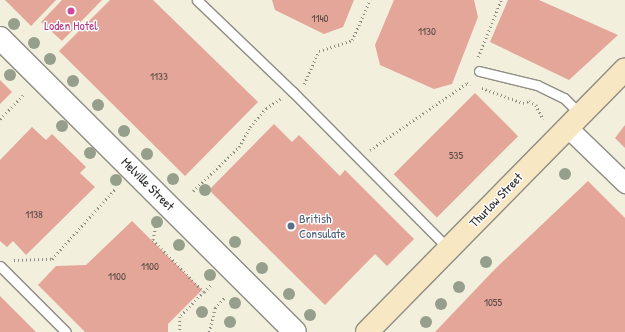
<!DOCTYPE html>
<html>
<head>
<meta charset="utf-8">
<style>
  body { margin:0 }
  #map { position:relative; width:625px; height:332px; overflow:hidden; background:#f3efdd; font-family:"Patrick Hand",sans-serif }
  div>[style] { position:absolute }
  [style*='--x'] { left:calc(var(--x)*1px); top:calc(var(--y)*1px); width:calc(var(--w)*1px); rotate:calc(var(--a)*1deg) }
  .building>* { inset:0; background:#e3a698; transform-origin:0 0 }
  .path>* { height:2.5px; margin-top:-1.25px; transform-origin:0; background:repeating-linear-gradient(90deg,#8f8d84 0 1px,transparent 0 4px) }
  .roads { filter:drop-shadow(1px 0 #8f8d84) drop-shadow(-1px 0 #8f8d84) drop-shadow(0 1px #8f8d84) drop-shadow(0 -1px #8f8d84) }
  .service>* { height:9px; margin:-4.5px; padding:0 4.5px; transform-origin:4.5px; border-radius:4.5px; background:#fff }
  .minor>* { height:19px; margin:-9.5px; padding:0 9.5px; transform-origin:9.5px; border-radius:9.5px; background:#fff }
  .tertiary>* { height:22px; margin:-11px; padding:0 11px; transform-origin:11px; border-radius:11px; background:#fff }
  .secondary>* { height:22px; margin:-11px; padding:0 11px; transform-origin:11px; border-radius:11px; background:#f7e8c3 }
  .trees>* { width:12px; height:12px; margin:-6px; border-radius:50%; background:#969f8c }
  .dots>* { width:11px; height:11px; translate:-50% -50%; box-sizing:border-box; border:2px solid #fff; border-radius:50% }
  span { translate:-50% -50%; white-space:nowrap; text-align:center; line-height:1.15; -webkit-text-stroke:3px #fff; paint-order:stroke }
  .number-label { font-size:11px; color:#594a46 }
  .number-label span { -webkit-text-stroke-width:0 }
  .hotel-label { font-size:13px; color:#b23c85 }
  .street-label { font-size:13px; color:#2b2b2b }
  .service-label { font-size:13px; color:#4e5e75 }
  .left { translate:0 -50%; text-align:left }
</style>
</head>
<body>
<div id="map">
  <div class="building">
    <i style="clip-path:polygon(5px 0,56px 0,31px 26px)"></i>
    <i style="clip-path:polygon(62px 0,102px 0,62px 41px,41px 22px)"></i>
    <i style="clip-path:polygon(110px 0,153px 0,258px 102px,185px 176px,59px 51px)"></i>
    <i style="clip-path:polygon(272px 0,354px 0,343px 27px,324px 34px,275px 10px)"></i>
    <i style="clip-path:polygon(394px 0,474px 0,478px 17px,452px 84px,434px 89px,380px 65px,375px 45px)"></i>
    <i style="clip-path:polygon(508px 0,539px 0,618px 35px,569px 80px,490px 42px)"></i>
    <i style="clip-path:polygon(0 80px,12px 92px,0 104px)"></i>
    <i style="left:475px;top:93px;width:61px;height:115px;rotate:45deg"></i>
    <i style="clip-path:polygon(274px 124px,292px 142px,299px 135px,340px 176px,345px 170px,414px 239px,387px 266px,375px 254px,325px 305px,209px 190px)"></i>
    <i style="clip-path:polygon(625px 125px,625px 148px,615px 138px)"></i>
    <i style="clip-path:polygon(32px 127px,46px 140px,52px 134px,86px 167px,80px 173px,95px 187px,26px 255px,13px 241px,7px 247px,0 241px,0 160px)"></i>
    <i style="clip-path:polygon(588px 181px,625px 218px,625px 332px,435px 332px,495px 269px)"></i>
    <i style="clip-path:polygon(132px 221px,202px 290px,168px 324px,168px 332px,85px 332px,38px 285px,56px 266px,86px 265px)"></i>
    <i style="clip-path:polygon(0 296px,36px 332px,0 332px)"></i>
  </div>
  <div class="path">
    <i style="--x:478;--y:57;--w:61;--a:-68"></i>
    <i style="--x:304;--y:84;--w:36;--a:-66"></i>
    <i style="--x:319;--y:51;--w:35;--a:-18"></i>
    <i style="--x:352;--y:40;--w:44;--a:-65.8"></i>
    <i style="--x:482;--y:88;--w:44;--a:20.1"></i>
    <i style="--x:523;--y:103;--w:6;--a:-18"></i>
    <i style="--x:529;--y:101;--w:8;--a:30"></i>
    <i style="--x:536;--y:105;--w:16;--a:63"></i>
    <i style="--x:0;--y:119;--w:33;--a:-46"></i>
    <i style="--x:370;--y:150;--w:118;--a:-34.6"></i>
    <i style="--x:467;--y:83;--w:4;--a:27"></i>
    <i style="--x:193;--y:191;--w:64;--a:-43.7"></i>
    <i style="--x:239;--y:147;--w:23;--a:-61"></i>
    <i style="--x:250;--y:127;--w:25;--a:-50"></i>
    <i style="--x:266;--y:108;--w:17;--a:-33"></i>
    <i style="--x:156;--y:227;--w:13;--a:103"></i>
    <i style="--x:153;--y:240;--w:73;--a:45.6"></i>
    <i style="--x:204;--y:292;--w:35;--a:134"></i>
    <i style="--x:180;--y:317;--w:15;--a:90"></i>
    <i style="--x:14;--y:260;--w:38;--a:-2"></i>
    <i style="--x:52;--y:259;--w:96;--a:-48"></i>
    <i style="--x:204;--y:292;--w:11;--a:-45"></i>
    <i style="--x:209;--y:332;--w:25;--a:-76"></i>
    <i style="--x:215;--y:308;--w:15;--a:-48"></i>
  </div>
  <div class="roads">
    <div class="service">
      <i style="--x:197;--y:0;--w:133;--a:43.8"></i>
      <i style="--x:293;--y:92;--w:220;--a:45.2"></i>
      <i style="--x:479;--y:71;--w:60;--a:13.6"></i>
      <i style="--x:537;--y:85;--w:30;--a:26"></i>
      <i style="--x:564;--y:98;--w:23;--a:45"></i>
      <i style="--x:0;--y:266;--w:93;--a:45"></i>
    </div>
    <div class="minor">
      <i style="--x:567;--y:127;--w:81;--a:44"></i>
    </div>
    <div class="tertiary">
      <i style="--x:0;--y:38;--w:416;--a:44.9"></i>
    </div>
    <div class="secondary">
      <i style="--x:367;--y:332;--w:368;--a:-45.5"></i>
    </div>
  </div>
  <div class="trees">
    <i style="left:14px;top:24px"></i>
    <i style="left:34px;top:43px"></i>
    <i style="left:50px;top:59px"></i>
    <i style="left:10px;top:75px"></i>
    <i style="left:73px;top:81px"></i>
    <i style="left:98px;top:105px"></i>
    <i style="left:62px;top:126px"></i>
    <i style="left:124px;top:131px"></i>
    <i style="left:90px;top:153px"></i>
    <i style="left:147px;top:154px"></i>
    <i style="left:565px;top:174px"></i>
    <i style="left:173px;top:179px"></i>
    <i style="left:116px;top:180px"></i>
    <i style="left:205px;top:190px"></i>
    <i style="left:157px;top:222px"></i>
    <i style="left:235px;top:242px"></i>
    <i style="left:179px;top:245px"></i>
    <i style="left:486px;top:262px"></i>
    <i style="left:262px;top:268px"></i>
    <i style="left:210px;top:275px"></i>
    <i style="left:459px;top:287px"></i>
    <i style="left:289px;top:294px"></i>
    <i style="left:235px;top:303px"></i>
    <i style="left:441px;top:304px"></i>
    <i style="left:202px;top:312px"></i>
    <i style="left:310px;top:315px"></i>
    <i style="left:230px;top:322px"></i>
    <i style="left:426px;top:322px"></i>
  </div>
  <div class="dots">
    <i style="left:71px;top:11px;background:#d1479c"></i>
    <i style="left:291px;top:226px;background:#5c6f8a"></i>
  </div>
  <div class="number-label">
    <span style="left:320px;top:18px">1140</span>
    <span style="left:427px;top:31px">1130</span>
    <span style="left:159px;top:76px">1133</span>
    <span style="left:456px;top:155px">535</span>
    <span style="left:34px;top:214px">1138</span>
    <span style="left:150px;top:266px">1100</span>
    <span style="left:117px;top:276px">1100</span>
    <span style="left:493px;top:302px">1055</span>
  </div>
  <div class="hotel-label">
    <span style="left:71px;top:25px">Loden Hotel</span>
  </div>
  <div class="street-label">
    <span style="left:148px;top:184px;rotate:45deg">Melville Street</span>
    <span style="left:496px;top:200px;rotate:-46deg">Thurlow Street</span>
  </div>
  <div class="service-label">
    <span class="left" style="left:299px;top:226px">British<br>Consulate</span>
  </div>
</div>
</body>
</html>
